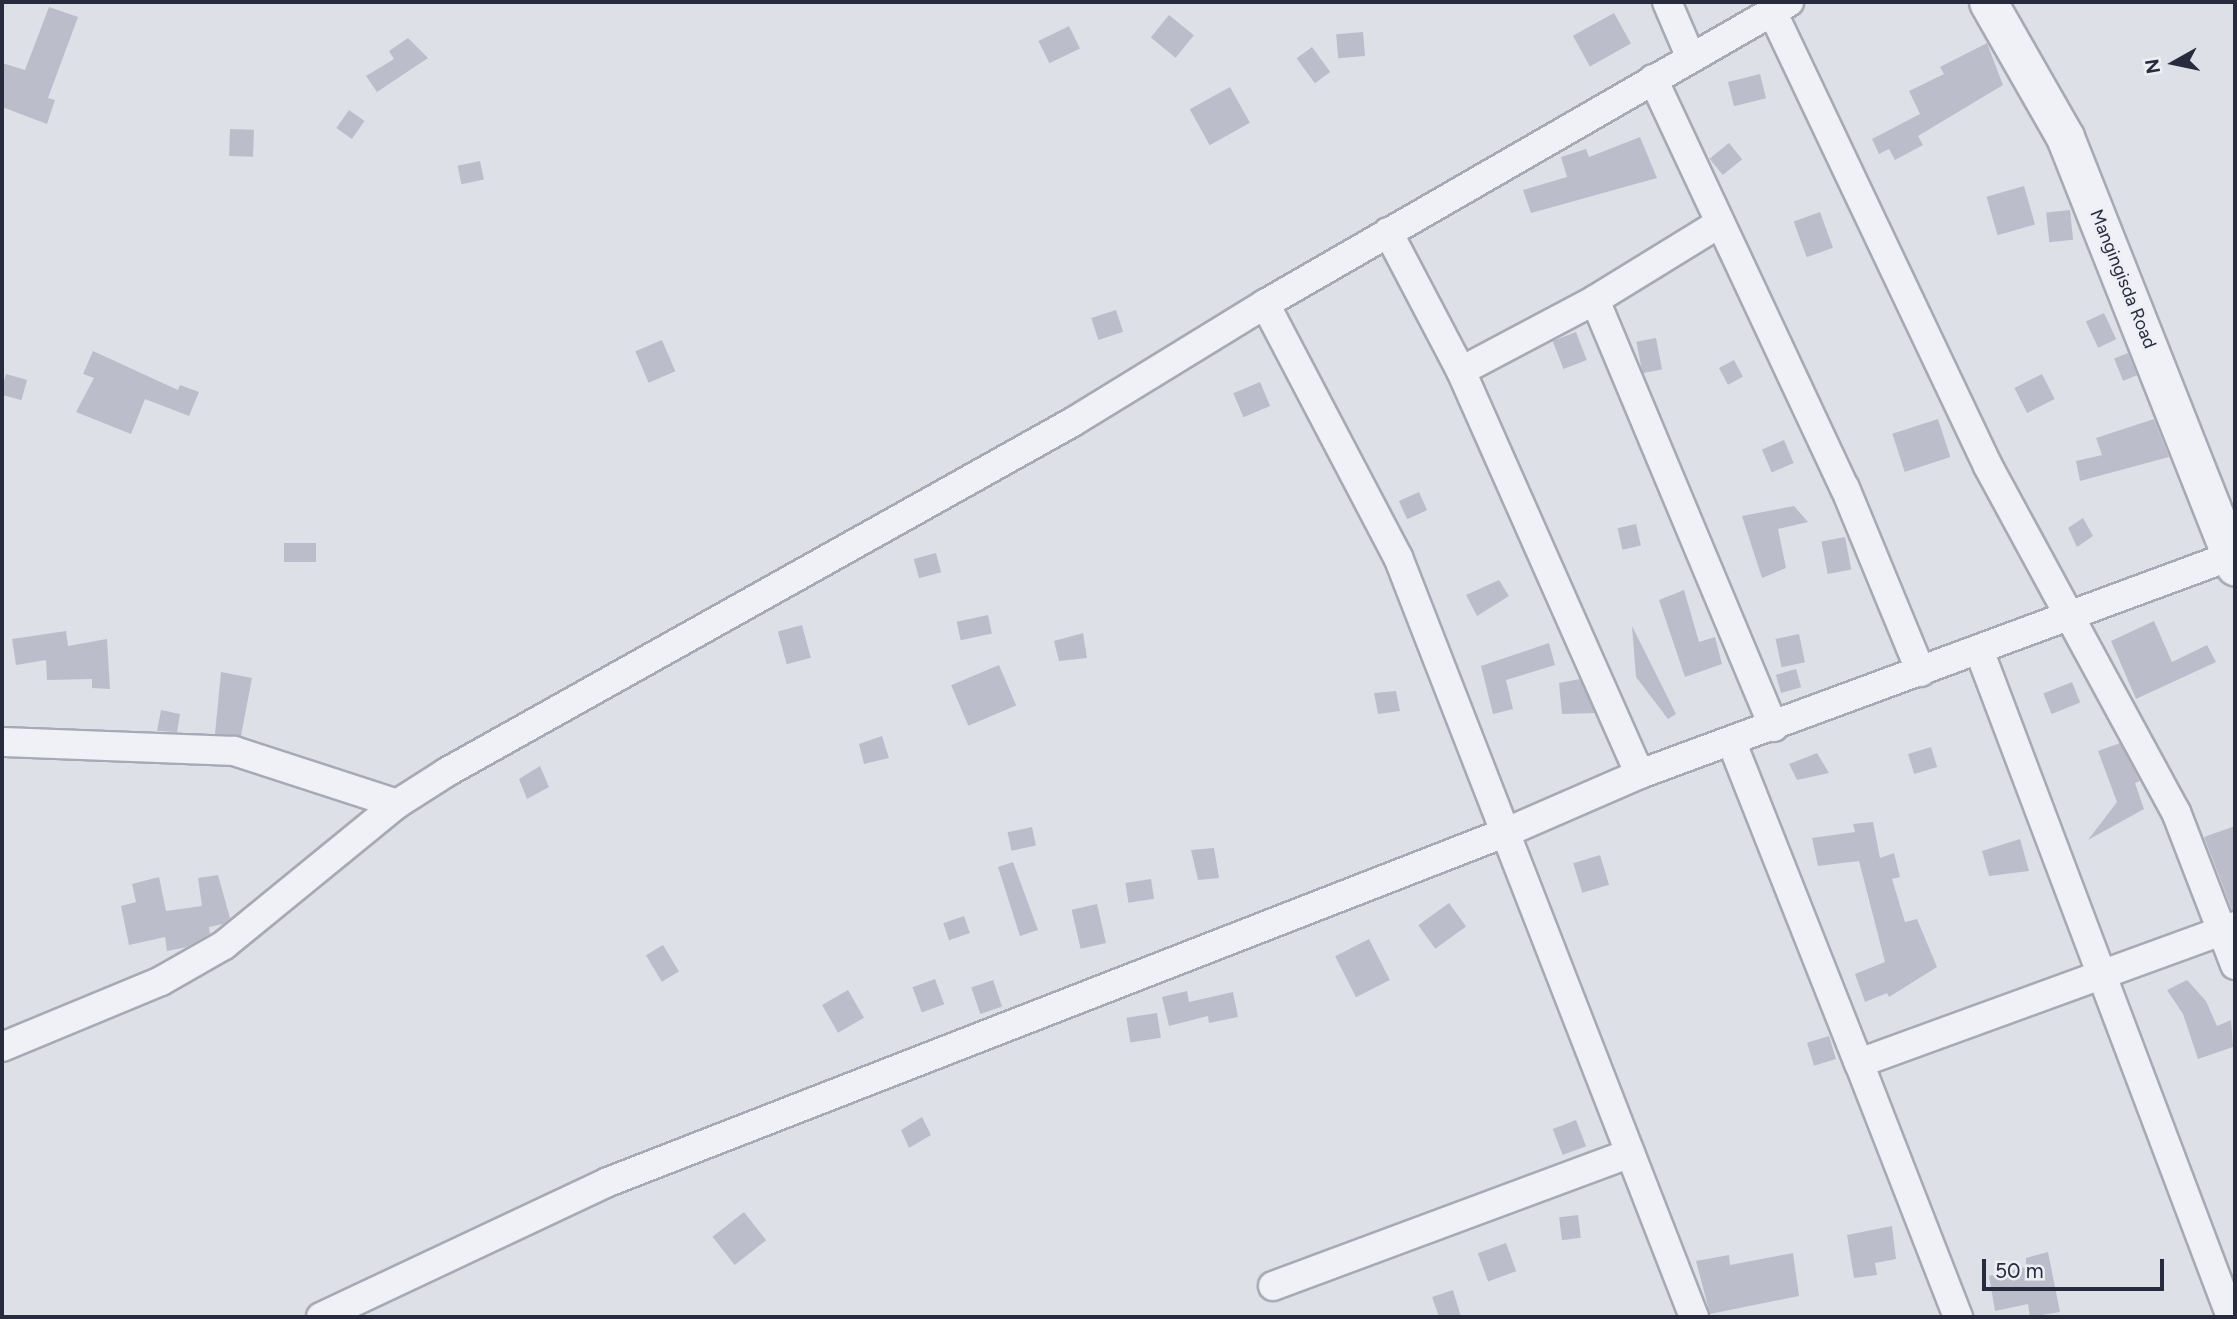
<!DOCTYPE html>
<html>
<head>
<meta charset="utf-8">
<style>
  body { margin:0 }
  #map { position:relative; width:2237px; height:1319px; overflow:hidden; background:#dee0e7; font-family:Figtree,sans-serif }
  div>[style] { position:absolute }
  [style*='--x'] { left:calc(var(--x)*1px); top:calc(var(--y)*1px); width:calc(var(--w)*1px); rotate:calc(var(--a)*1deg) }
  .building>* { inset:0; background:#bbbeca; transform-origin:0 0 }
  .roads { filter:drop-shadow(2px 0 #a7aab4) drop-shadow(-2px 0 #a7aab4) drop-shadow(0 2px #a7aab4) drop-shadow(0 -2px #a7aab4) }
  .minor>* { height:28px; margin:-14px; padding:0 14px; transform-origin:14px; border-radius:14px; background:#f0f1f6 }
  .tertiary>* { height:37px; margin:-18.5px; padding:0 18.5px; transform-origin:18.5px; border-radius:18.5px; background:#f0f1f6 }
  span { translate:-50% -50%; white-space:nowrap; text-align:center; line-height:1.15; -webkit-text-stroke:5px #edeff5; paint-order:stroke }
  .street-label { font-size:18px; color:#282b3d }
  .frame { position:absolute; inset:0; border:4px solid #282b3d; pointer-events:none }
  .north { position:absolute; left:2139px; top:28px; width:70px; height:70px; -webkit-text-stroke:5px #edeff5; paint-order:stroke; rotate:261deg; font-size:19px; font-weight:700; line-height:28px; text-align:center; color:#282b3d }
  .north::after { content:''; display:block; margin:auto; width:24px; height:32px; background:#282b3d; clip-path:polygon(50% 0,100% 100%,50% 72%,0 100%) }
  .scale { position:absolute; left:1982px; top:1259px; width:182px; height:32px; box-sizing:border-box; border:4px solid #282b3d; border-top:0; padding-left:9px; font-size:21px; line-height:24px; white-space:nowrap; color:#282b3d; -webkit-text-stroke:5px #edeff5; paint-order:stroke }
</style>
</head>
<body>
<div id="map">
  <div class="building">
    <i style="clip-path:polygon(49px 7px,78px 17px,48px 98px,55px 100px,47px 124px,2px 107px,2px 63px,25px 70px)"></i>
    <i style="left:1614px;top:13px;width:35px;height:47px;rotate:61deg"></i>
    <i style="left:1169px;top:15px;width:32px;height:29px;rotate:39deg"></i>
    <i style="left:1069px;top:26px;width:25px;height:34px;rotate:64deg"></i>
    <i style="left:1363px;top:32px;width:24px;height:27px;rotate:85deg"></i>
    <i style="clip-path:polygon(408px 38px,428px 58px,377px 92px,366px 76px,394px 59px,389px 51px)"></i>
    <i style="clip-path:polygon(1987px 43px,2003px 85px,1918px 136px,1923px 145px,1895px 160px,1889px 149px,1879px 154px,1872px 139px,1920px 114px,1909px 91px,1944px 74px,1940px 67px)"></i>
    <i style="left:1312px;top:47px;width:31px;height:19px;rotate:54deg"></i>
    <i style="left:1760px;top:74px;width:25px;height:33px;rotate:76deg"></i>
    <i style="left:1230px;top:87px;width:41px;height:46px;rotate:61deg"></i>
    <i style="left:349px;top:110px;width:19px;height:22px;rotate:35deg"></i>
    <i style="left:230px;top:129px;width:24px;height:27px;rotate:2deg"></i>
    <i style="clip-path:polygon(1640px 137px,1657px 178px,1531px 213px,1523px 190px,1567px 177px,1561px 157px,1586px 149px,1589px 157px)"></i>
    <i style="left:1729px;top:143px;width:21px;height:25px;rotate:51deg"></i>
    <i style="left:480px;top:161px;width:19px;height:23px;rotate:78deg"></i>
    <i style="left:2024px;top:186px;width:40px;height:39px;rotate:74deg"></i>
    <i style="left:2070px;top:210px;width:30px;height:24px;rotate:84deg"></i>
    <i style="left:1820px;top:212px;width:38px;height:28px;rotate:70deg"></i>
    <i style="left:1116px;top:310px;width:23px;height:26px;rotate:72deg"></i>
    <i style="left:2104px;top:313px;width:29px;height:20px;rotate:65deg"></i>
    <i style="left:1576px;top:332px;width:30px;height:25px;rotate:69deg"></i>
    <i style="left:1656px;top:338px;width:32px;height:20px;rotate:79deg"></i>
    <i style="left:662px;top:340px;width:34px;height:29px;rotate:67deg"></i>
    <i style="clip-path:polygon(93px 351px,178px 390px,180px 385px,199px 392px,189px 416px,145px 399px,131px 434px,76px 412px,94px 378px,83px 374px)"></i>
    <i style="left:2128px;top:353px;width:24px;height:15px;rotate:68deg"></i>
    <i style="left:1734px;top:360px;width:19px;height:17px;rotate:62deg"></i>
    <i style="left:6px;top:374px;width:22px;height:21px;rotate:16deg"></i>
    <i style="left:2042px;top:374px;width:28px;height:31px;rotate:63deg"></i>
    <i style="left:1260px;top:382px;width:26px;height:29px;rotate:67deg"></i>
    <i style="left:1938px;top:419px;width:40px;height:48px;rotate:72deg"></i>
    <i style="clip-path:polygon(2154px 419px,2169px 457px,2080px 481px,2076px 461px,2102px 455px,2096px 438px)"></i>
    <i style="left:1784px;top:440px;width:25px;height:24px;rotate:67deg"></i>
    <i style="left:1419px;top:492px;width:20px;height:22px;rotate:66deg"></i>
    <i style="clip-path:polygon(1794px 506px,1808px 522px,1778px 529px,1786px 568px,1762px 578px,1742px 516px)"></i>
    <i style="clip-path:polygon(2083px 518px,2093px 536px,2077px 547px,2068px 528px)"></i>
    <i style="left:1636px;top:524px;width:22px;height:19px;rotate:77deg"></i>
    <i style="left:1845px;top:537px;width:33px;height:24px;rotate:79deg"></i>
    <i style="left:316px;top:543px;width:19px;height:32px;rotate:90deg"></i>
    <i style="left:936px;top:553px;width:20px;height:23px;rotate:75deg"></i>
    <i style="clip-path:polygon(1499px 580px,1509px 596px,1477px 616px,1466px 595px)"></i>
    <i style="clip-path:polygon(1684px 590px,1699px 642px,1715px 637px,1722px 664px,1685px 677px,1659px 600px)"></i>
    <i style="left:988px;top:615px;width:19px;height:32px;rotate:78deg"></i>
    <i style="clip-path:polygon(2154px 621px,2172px 662px,2207px 645px,2216px 662px,2136px 699px,2111px 641px)"></i>
    <i style="left:802px;top:625px;width:34px;height:25px;rotate:75deg"></i>
    <i style="clip-path:polygon(1632px 626px,1676px 714px,1668px 719px,1636px 677px)"></i>
    <i style="clip-path:polygon(66px 631px,68px 646px,107px 639px,110px 689px,92px 688px,92px 679px,47px 680px,46px 660px,16px 665px,12px 639px)"></i>
    <i style="clip-path:polygon(1083px 633px,1087px 658px,1059px 661px,1054px 641px)"></i>
    <i style="left:1799px;top:634px;width:29px;height:24px;rotate:78deg"></i>
    <i style="clip-path:polygon(1549px 643px,1555px 665px,1506px 680px,1513px 709px,1493px 714px,1481px 666px)"></i>
    <i style="left:999px;top:665px;width:44px;height:52px;rotate:67deg"></i>
    <i style="left:1796px;top:669px;width:19px;height:21px;rotate:74deg"></i>
    <i style="clip-path:polygon(221px 672px,252px 678px,241px 736px,215px 734px)"></i>
    <i style="clip-path:polygon(1580px 679px,1595px 713px,1562px 714px,1559px 683px)"></i>
    <i style="left:2072px;top:682px;width:22px;height:31px;rotate:68deg"></i>
    <i style="clip-path:polygon(1396px 691px,1400px 711px,1378px 714px,1374px 693px)"></i>
    <i style="clip-path:polygon(161px 710px,180px 714px,177px 732px,157px 731px)"></i>
    <i style="clip-path:polygon(882px 736px,889px 758px,864px 764px,859px 744px)"></i>
    <i style="clip-path:polygon(2120px 743px,2140px 781px,2135px 783px,2144px 809px,2088px 840px,2117px 802px,2098px 751px)"></i>
    <i style="left:1931px;top:747px;width:21px;height:24px;rotate:73deg"></i>
    <i style="clip-path:polygon(1817px 753px,1829px 773px,1797px 780px,1789px 764px)"></i>
    <i style="clip-path:polygon(540px 766px,549px 787px,527px 799px,519px 779px)"></i>
    <i style="clip-path:polygon(1873px 822px,1880px 858px,1894px 853px,1900px 877px,1892px 879px,1905px 922px,1917px 919px,1937px 967px,1889px 997px,1887px 993px,1865px 1002px,1855px 974px,1885px 962px,1859px 861px,1818px 866px,1812px 838px,1855px 832px,1853px 824px)"></i>
    <i style="clip-path:polygon(2235px 826px,2235px 910px,2232px 910px,2204px 837px)"></i>
    <i style="left:1032px;top:827px;width:19px;height:25px;rotate:78deg"></i>
    <i style="clip-path:polygon(2020px 839px,2029px 871px,1989px 876px,1982px 851px)"></i>
    <i style="clip-path:polygon(1214px 848px,1219px 878px,1198px 880px,1191px 850px)"></i>
    <i style="left:1600px;top:855px;width:31px;height:28px;rotate:73deg"></i>
    <i style="clip-path:polygon(1013px 862px,1038px 930px,1020px 936px,998px 867px)"></i>
    <i style="clip-path:polygon(218px 875px,230px 918px,223px 924px,209px 927px,210px 934px,187px 947px,167px 951px,165px 937px,129px 945px,121px 906px,136px 902px,132px 884px,159px 877px,166px 911px,202px 906px,198px 878px)"></i>
    <i style="left:1151px;top:879px;width:20px;height:26px;rotate:81deg"></i>
    <i style="left:1449px;top:903px;width:29px;height:38px;rotate:54deg"></i>
    <i style="left:1097px;top:904px;width:40px;height:26px;rotate:77deg"></i>
    <i style="left:964px;top:916px;width:18px;height:22px;rotate:71deg"></i>
    <i style="left:1369px;top:939px;width:46px;height:38px;rotate:63deg"></i>
    <i style="left:663px;top:945px;width:31px;height:20px;rotate:59deg"></i>
    <i style="left:935px;top:979px;width:27px;height:24px;rotate:70deg"></i>
    <i style="left:993px;top:980px;width:28px;height:23px;rotate:71deg"></i>
    <i style="clip-path:polygon(2187px 980px,2206px 1001px,2217px 1026px,2231px 1020px,2233px 1047px,2198px 1059px,2183px 1014px,2167px 990px)"></i>
    <i style="left:848px;top:990px;width:32px;height:30px;rotate:60deg"></i>
    <i style="clip-path:polygon(1187px 991px,1189px 1002px,1233px 992px,1238px 1017px,1209px 1023px,1208px 1016px,1169px 1026px,1162px 997px)"></i>
    <i style="left:1157px;top:1013px;width:25px;height:31px;rotate:81deg"></i>
    <i style="left:1829px;top:1036px;width:24px;height:23px;rotate:73deg"></i>
    <i style="clip-path:polygon(922px 1117px,931px 1135px,909px 1148px,901px 1130px)"></i>
    <i style="left:1576px;top:1120px;width:28px;height:25px;rotate:69deg"></i>
    <i style="left:744px;top:1212px;width:36px;height:40px;rotate:52deg"></i>
    <i style="left:1578px;top:1215px;width:23px;height:19px;rotate:83deg"></i>
    <i style="clip-path:polygon(1892px 1226px,1896px 1259px,1875px 1263px,1877px 1275px,1854px 1278px,1847px 1235px)"></i>
    <i style="left:1506px;top:1243px;width:30px;height:30px;rotate:70deg"></i>
    <i style="clip-path:polygon(2048px 1252px,2060px 1312px,2030px 1317px,2028px 1304px,1995px 1311px,1989px 1276px,2026px 1267px,2026px 1258px)"></i>
    <i style="clip-path:polygon(1793px 1253px,1799px 1296px,1710px 1314px,1696px 1261px,1729px 1255px,1730px 1265px)"></i>
    <i style="clip-path:polygon(1453px 1290px,1461px 1317px,1439px 1317px,1432px 1297px)"></i>
  </div>
  <div class="roads">
    <div class="minor">
      <i style="--x:1667;--y:2;--w:61;--a:66.8"></i>
      <i style="--x:1772;--y:11;--w:504;--a:64.61"></i>
      <i style="--x:1988;--y:466;--w:394;--a:61.5"></i>
      <i style="--x:2176;--y:812;--w:164;--a:68.9"></i>
      <i style="--x:1653;--y:79;--w:452;--a:64.9"></i>
      <i style="--x:1845;--y:488;--w:199;--a:67.6"></i>
      <i style="--x:1720;--y:223;--w:147;--a:148.4"></i>
      <i style="--x:1595;--y:300;--w:463;--a:67.3"></i>
      <i style="--x:1388;--y:232;--w:157;--a:62.3"></i>
      <i style="--x:1461;--y:371;--w:152;--a:-27.9"></i>
      <i style="--x:1265;--y:304;--w:286;--a:62.3"></i>
      <i style="--x:1398;--y:557;--w:816;--a:68.72"></i>
      <i style="--x:1461;--y:371;--w:441;--a:66.1"></i>
      <i style="--x:1979;--y:650;--w:713;--a:69.3"></i>
      <i style="--x:2;--y:742;--w:232;--a:2.2"></i>
      <i style="--x:234;--y:751;--w:171;--a:18"></i>
      <i style="--x:1732;--y:743;--w:344;--a:68.4"></i>
      <i style="--x:1859;--y:1063;--w:400;--a:-20"></i>
      <i style="--x:2;--y:1047;--w:172;--a:-22.5"></i>
      <i style="--x:161;--y:981;--w:73;--a:-29.7"></i>
      <i style="--x:224;--y:945;--w:223;--a:-39.2"></i>
      <i style="--x:397;--y:804;--w:59;--a:-32.6"></i>
      <i style="--x:447;--y:772;--w:715;--a:-29.22"></i>
      <i style="--x:1071;--y:423;--w:228;--a:-31.5"></i>
      <i style="--x:1265;--y:304;--w:605;--a:-29.96"></i>
      <i style="--x:1859;--y:1063;--w:273;--a:68.7"></i>
      <i style="--x:1273;--y:1286;--w:381;--a:-20.4"></i>
      <i style="--x:321;--y:1317;--w:317;--a:-25.2"></i>
      <i style="--x:608;--y:1182;--w:967;--a:-21.28"></i>
      <i style="--x:1509;--y:831;--w:143;--a:-23.5"></i>
      <i style="--x:1640;--y:774;--w:630;--a:-20.25"></i>
    </div>
    <div class="tertiary">
      <i style="--x:1988;--y:2;--w:155;--a:60.3"></i>
      <i style="--x:2065;--y:137;--w:462;--a:68.4"></i>
    </div>
  </div>
  <div class="street-label">
    <span style="left:2123px;top:279px;rotate:68deg">Mangingisda Road</span>
  </div>
  <div class="frame"></div>
  <div class="north">N</div>
  <div class="scale">50 m</div>
</div>
</body>
</html>
